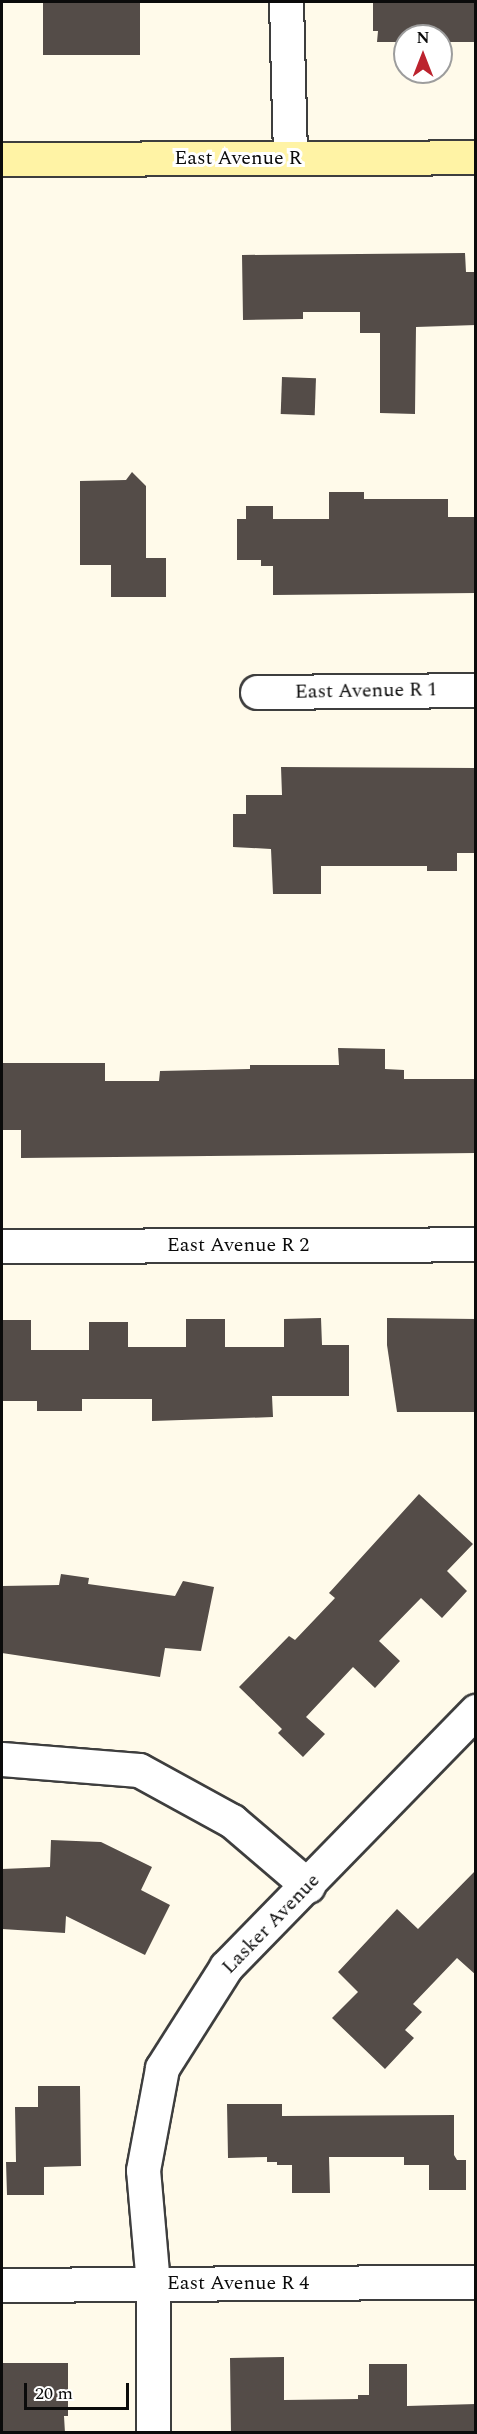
<!DOCTYPE html>
<html>
<head>
<meta charset="utf-8">
<style>
  body { margin:0 }
  #map { position:relative; width:477px; height:2434px; overflow:hidden; background:#fffaea; font-family:Spectral,serif }
  div>[style] { position:absolute }
  [style*='--x'] { left:calc(var(--x)*1px); top:calc(var(--y)*1px); width:calc(var(--w)*1px); rotate:calc(var(--a)*1deg) }
  .building>* { inset:0; background:#544c48; transform-origin:0 0 }
  .roads { filter:drop-shadow(2px 0 #3e3e3e) drop-shadow(-2px 0 #3e3e3e) drop-shadow(0 2px #3e3e3e) drop-shadow(0 -2px #3e3e3e) }
  .minor>* { height:33px; margin:-16.5px; padding:0 16.5px; transform-origin:16.5px; border-radius:16.5px; background:#fff }
  .tertiary>* { height:33px; margin:-16.5px; padding:0 16.5px; transform-origin:16.5px; border-radius:16.5px; background:#fff }
  .secondary>* { height:33px; margin:-16.5px; padding:0 16.5px; transform-origin:16.5px; border-radius:16.5px; background:#fff3a5 }
  span { translate:-50% -50%; white-space:nowrap; text-align:center; line-height:1.15; -webkit-text-stroke:6px #fff; paint-order:stroke }
  .street-label { font-size:20px; color:#0b0b0b }
  .frame { position:absolute; inset:0; border:3px solid #0b0b0b; pointer-events:none }
  .north { position:absolute; left:393px; top:24px; width:60px; height:60px; box-sizing:border-box; background:#fff; border:2px solid #9d9d9d; border-radius:50%; rotate:0deg; font-size:16px; font-weight:700; line-height:24px; text-align:center; color:#0b0b0b }
  .north::after { content:''; display:block; margin:auto; width:21px; height:27px; background:#bc232e; clip-path:polygon(50% 0,100% 100%,50% 72%,0 100%) }
  .scale { position:absolute; left:24px; top:2383px; width:105px; height:27px; box-sizing:border-box; border:3px solid #0b0b0b; border-top:0; padding-left:8px; font-size:18px; line-height:21px; white-space:nowrap; color:#0b0b0b; -webkit-text-stroke:4px #fff; paint-order:stroke }
</style>
</head>
<body>
<div id="map">
  <div class="building">
    <i style="left:43px;top:2px;width:97px;height:53px"></i>
    <i style="clip-path:polygon(373px 2px,476px 2px,476px 42px,441px 42px,441px 36px,405px 36px,405px 42px,377px 42px,378px 31px,373px 31px)"></i>
    <i style="clip-path:polygon(465px 253px,466px 272px,476px 272px,476px 325px,416px 327px,415px 414px,380px 413px,380px 333px,360px 333px,360px 312px,303px 312px,303px 319px,243px 320px,242px 255px)"></i>
    <i style="left:282px;top:377px;width:34px;height:37px;rotate:2deg"></i>
    <i style="clip-path:polygon(132px 472px,146px 486px,146px 558px,166px 558px,166px 597px,111px 597px,111px 565px,80px 565px,80px 481px,126px 480px)"></i>
    <i style="clip-path:polygon(329px 492px,364px 492px,364px 499px,448px 499px,448px 517px,476px 517px,476px 593px,273px 595px,273px 566px,261px 566px,261px 560px,237px 560px,237px 519px,246px 519px,246px 506px,273px 506px,273px 519px,329px 519px)"></i>
    <i style="clip-path:polygon(281px 767px,476px 768px,476px 853px,457px 853px,457px 871px,427px 871px,427px 866px,321px 866px,321px 894px,273px 894px,271px 849px,233px 847px,233px 814px,246px 814px,246px 795px,282px 795px)"></i>
    <i style="clip-path:polygon(338px 1048px,385px 1049px,385px 1069px,404px 1070px,404px 1079px,476px 1079px,476px 1153px,21px 1158px,21px 1130px,2px 1130px,2px 1063px,105px 1063px,105px 1081px,159px 1081px,160px 1071px,250px 1069px,250px 1065px,339px 1065px)"></i>
    <i style="clip-path:polygon(321px 1318px,322px 1345px,349px 1345px,349px 1396px,272px 1396px,273px 1417px,152px 1421px,152px 1399px,82px 1399px,82px 1411px,37px 1411px,37px 1401px,2px 1401px,2px 1320px,31px 1320px,31px 1350px,89px 1350px,89px 1322px,128px 1322px,128px 1347px,186px 1347px,186px 1319px,225px 1319px,225px 1347px,284px 1347px,284px 1319px)"></i>
    <i style="clip-path:polygon(387px 1318px,476px 1319px,476px 1412px,397px 1412px,387px 1345px)"></i>
    <i style="clip-path:polygon(419px 1494px,473px 1544px,447px 1571px,467px 1591px,442px 1618px,421px 1598px,379px 1641px,400px 1661px,375px 1688px,353px 1667px,306px 1717px,325px 1734px,303px 1757px,278px 1733px,282px 1729px,239px 1687px,289px 1636px,295px 1640px,335px 1598px,329px 1593px)"></i>
    <i style="clip-path:polygon(61px 1574px,89px 1578px,88px 1584px,175px 1596px,183px 1581px,214px 1587px,201px 1651px,165px 1648px,160px 1677px,2px 1653px,2px 1586px,59px 1585px)"></i>
    <i style="clip-path:polygon(51px 1840px,101px 1842px,152px 1867px,141px 1890px,170px 1905px,145px 1955px,66px 1916px,65px 1933px,2px 1929px,2px 1869px,50px 1867px)"></i>
    <i style="clip-path:polygon(476px 1870px,476px 1975px,457px 1958px,413px 2004px,422px 2012px,405px 2030px,414px 2038px,385px 2069px,332px 2018px,358px 1992px,338px 1972px,397px 1909px,418px 1929px)"></i>
    <i style="clip-path:polygon(38px 2086px,80px 2086px,81px 2166px,44px 2167px,44px 2195px,7px 2195px,6px 2162px,16px 2162px,15px 2107px,38px 2107px)"></i>
    <i style="clip-path:polygon(227px 2104px,282px 2104px,282px 2116px,454px 2115px,454px 2155px,457px 2160px,466px 2160px,466px 2190px,429px 2190px,429px 2165px,404px 2165px,404px 2157px,329px 2157px,330px 2193px,292px 2193px,292px 2165px,277px 2165px,277px 2162px,267px 2162px,267px 2157px,228px 2158px)"></i>
    <i style="clip-path:polygon(284px 2357px,284px 2400px,358px 2399px,358px 2395px,369px 2395px,369px 2364px,407px 2364px,407px 2406px,476px 2404px,476px 2433px,231px 2433px,230px 2358px)"></i>
    <i style="clip-path:polygon(2px 2363px,68px 2363px,68px 2416px,64px 2416px,65px 2433px,2px 2433px)"></i>
  </div>
  <div class="roads">
    <div class="minor">
      <i style="--x:286;--y:2;--w:155;--a:88.5"></i>
      <i style="--x:257;--y:692;--w:219;--a:-0.5"></i>
      <i style="--x:2;--y:1246;--w:474;--a:-0.2"></i>
      <i style="--x:2;--y:1759;--w:137;--a:4.6"></i>
      <i style="--x:139;--y:1770;--w:106;--a:28.7"></i>
      <i style="--x:232;--y:1821;--w:100;--a:40.5"></i>
      <i style="--x:153;--y:2432;--w:148;--a:-90"></i>
      <i style="--x:153;--y:2284;--w:114;--a:-95"></i>
      <i style="--x:143;--y:2170;--w:104;--a:-79.4"></i>
      <i style="--x:162;--y:2068;--w:120;--a:-57.6"></i>
      <i style="--x:226;--y:1967;--w:358;--a:-45.7"></i>
    </div>
    <div class="tertiary">
      <i style="--x:2;--y:2285;--w:474;--a:-0.4"></i>
    </div>
    <div class="secondary">
      <i style="--x:2;--y:159;--w:474;--a:-0.2"></i>
    </div>
  </div>
  <div class="street-label">
    <span style="left:238px;top:158px">East Avenue R</span>
    <span style="left:366px;top:691px;rotate:-1deg">East Avenue R 1</span>
    <span style="left:238px;top:1245px">East Avenue R 2</span>
    <span style="left:271px;top:1924px;rotate:-46deg">Lasker Avenue</span>
    <span style="left:238px;top:2283px">East Avenue R 4</span>
  </div>
  <div class="frame"></div>
  <div class="north">N</div>
  <div class="scale">20 m</div>
</div>
</body>
</html>
